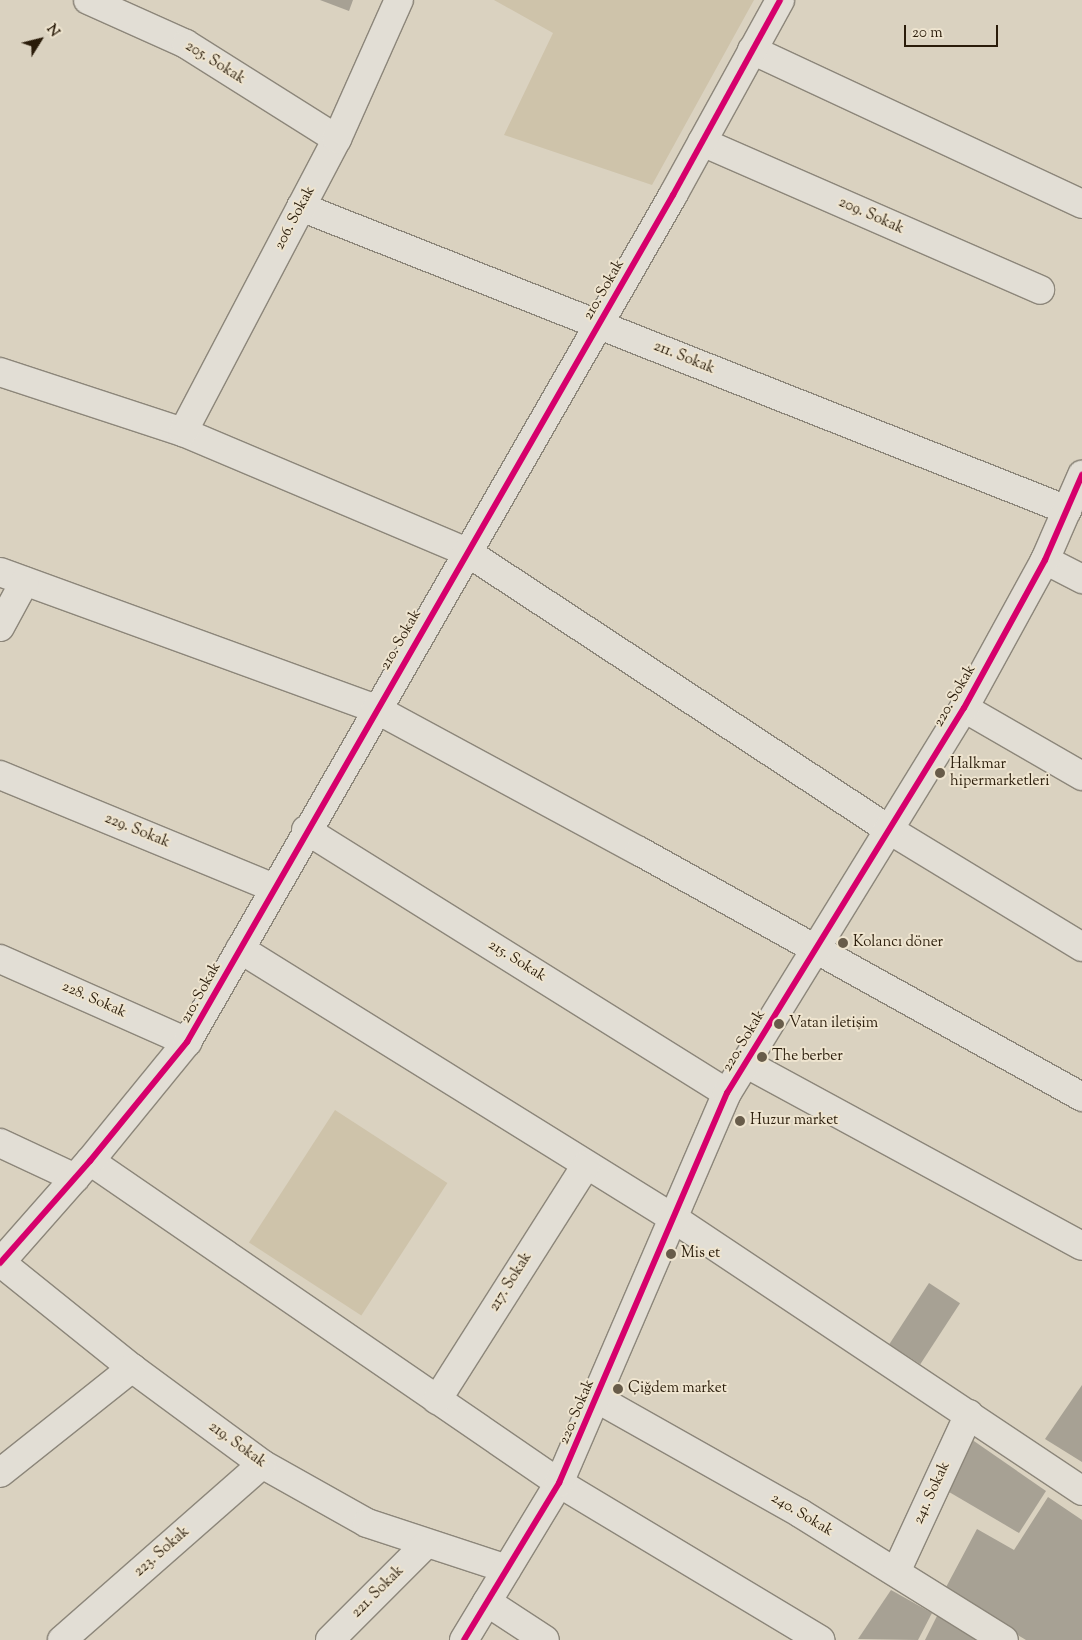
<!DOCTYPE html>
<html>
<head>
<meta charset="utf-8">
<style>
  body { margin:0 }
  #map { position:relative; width:1082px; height:1640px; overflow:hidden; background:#dad2c0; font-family:"Sorts Mill Goudy",serif }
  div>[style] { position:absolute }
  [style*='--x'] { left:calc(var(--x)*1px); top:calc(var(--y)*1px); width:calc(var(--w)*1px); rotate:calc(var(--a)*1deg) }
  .green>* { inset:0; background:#cec3aa; transform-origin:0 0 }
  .building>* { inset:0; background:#a7a194; transform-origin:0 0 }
  .roads { filter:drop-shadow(1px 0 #8c867a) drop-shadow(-1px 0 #8c867a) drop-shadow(0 1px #8c867a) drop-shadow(0 -1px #8c867a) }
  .minor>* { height:28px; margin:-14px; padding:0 14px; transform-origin:14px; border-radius:14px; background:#e2ded5 }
  .cycleway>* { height:6px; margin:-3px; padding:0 3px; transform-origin:3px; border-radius:3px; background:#d6006c }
  .dots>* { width:14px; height:14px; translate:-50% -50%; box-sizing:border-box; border:2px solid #eee4cf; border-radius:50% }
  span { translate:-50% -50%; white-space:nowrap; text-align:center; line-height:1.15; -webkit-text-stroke:4px #eee4cf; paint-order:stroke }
  .street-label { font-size:15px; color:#2a1c0a }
  .poi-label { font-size:15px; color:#2a1c0a }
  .left { translate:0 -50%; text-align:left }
  .north { position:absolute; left:15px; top:15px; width:50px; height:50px; -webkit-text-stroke:4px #eee4cf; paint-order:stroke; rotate:54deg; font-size:14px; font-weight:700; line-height:20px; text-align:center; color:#2a1c0a }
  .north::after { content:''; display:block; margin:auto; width:18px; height:22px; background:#2a1c0a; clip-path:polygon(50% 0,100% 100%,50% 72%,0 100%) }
  .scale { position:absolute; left:904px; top:25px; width:94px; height:22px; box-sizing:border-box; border:2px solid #2a1c0a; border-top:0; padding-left:6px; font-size:15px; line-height:18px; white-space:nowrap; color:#2a1c0a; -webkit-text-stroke:4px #eee4cf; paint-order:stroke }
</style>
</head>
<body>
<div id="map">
  <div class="green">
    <i style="clip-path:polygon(494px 0,754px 0,652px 185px,504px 135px,553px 33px)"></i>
    <i style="left:335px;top:1110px;width:134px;height:158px;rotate:33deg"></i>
  </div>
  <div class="building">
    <i style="clip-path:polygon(320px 0,353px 0,349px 11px)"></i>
    <i style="left:929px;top:1283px;width:37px;height:73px;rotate:33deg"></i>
    <i style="clip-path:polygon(1082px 1385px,1082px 1462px,1045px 1439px)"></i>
    <i style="clip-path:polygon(971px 1439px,1046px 1491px,1019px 1533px,944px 1489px)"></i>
    <i style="clip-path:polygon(1048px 1497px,1082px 1520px,1082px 1640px,1026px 1640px,944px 1591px,977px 1529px,1014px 1550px)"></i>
    <i style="clip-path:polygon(891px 1590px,932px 1613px,918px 1640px,858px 1639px)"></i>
    <i style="clip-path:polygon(938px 1614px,981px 1640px,925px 1640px)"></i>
  </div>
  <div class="roads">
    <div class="minor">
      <i style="--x:88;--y:0;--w:107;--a:24.2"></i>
      <i style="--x:186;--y:44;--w:178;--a:32.2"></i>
      <i style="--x:752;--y:50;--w:364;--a:25"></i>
      <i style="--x:702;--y:142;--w:369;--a:23.6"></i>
      <i style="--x:301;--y:207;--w:824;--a:21.58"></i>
      <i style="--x:0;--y:372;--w:193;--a:18.2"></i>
      <i style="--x:183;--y:432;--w:308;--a:22.9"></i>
      <i style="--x:467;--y:552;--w:504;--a:33.34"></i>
      <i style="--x:888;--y:829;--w:227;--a:31.3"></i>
      <i style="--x:183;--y:432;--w:331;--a:-62.3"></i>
      <i style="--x:337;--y:139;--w:152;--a:-66"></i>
      <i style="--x:1045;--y:560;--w:42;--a:27.2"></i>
      <i style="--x:0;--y:572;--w:400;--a:20"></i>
      <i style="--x:376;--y:709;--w:299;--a:28.4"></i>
      <i style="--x:639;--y:851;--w:507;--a:29.04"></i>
      <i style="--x:0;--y:627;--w:52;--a:-61.5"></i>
      <i style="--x:964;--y:708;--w:136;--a:30"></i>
      <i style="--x:0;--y:775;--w:296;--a:22.4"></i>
      <i style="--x:306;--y:830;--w:496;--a:32"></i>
      <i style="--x:240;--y:949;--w:510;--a:31.85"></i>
      <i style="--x:673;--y:1218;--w:492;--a:33.7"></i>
      <i style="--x:0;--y:959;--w:205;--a:23.9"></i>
      <i style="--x:745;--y:1063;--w:383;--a:28.5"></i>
      <i style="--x:0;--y:1143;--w:83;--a:25"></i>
      <i style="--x:90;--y:1161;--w:569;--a:34.47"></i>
      <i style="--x:559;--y:1483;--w:305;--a:31"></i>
      <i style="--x:0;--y:1262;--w:169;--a:38.8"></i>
      <i style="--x:132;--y:1368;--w:162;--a:36.4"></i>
      <i style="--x:262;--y:1464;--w:120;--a:29.3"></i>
      <i style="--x:367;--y:1523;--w:147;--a:18.2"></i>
      <i style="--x:0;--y:1263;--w:136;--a:-48.6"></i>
      <i style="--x:90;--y:1161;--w:154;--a:-50.8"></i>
      <i style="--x:187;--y:1042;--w:977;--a:-60.15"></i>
      <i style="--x:673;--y:195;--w:222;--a:-61.2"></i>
      <i style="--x:596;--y:1398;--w:234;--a:29.4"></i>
      <i style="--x:800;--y:1513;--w:240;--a:31.9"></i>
      <i style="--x:437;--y:1400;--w:278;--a:-57.6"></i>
      <i style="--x:0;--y:1473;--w:169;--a:-38.5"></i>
      <i style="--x:896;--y:1572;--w:174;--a:-65.2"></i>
      <i style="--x:487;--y:1602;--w:69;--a:33.2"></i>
      <i style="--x:62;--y:1640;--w:266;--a:-41.3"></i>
      <i style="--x:330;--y:1640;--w:136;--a:-45"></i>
      <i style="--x:464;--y:1640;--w:184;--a:-58.8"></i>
      <i style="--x:559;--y:1483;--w:425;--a:-66.7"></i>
      <i style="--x:727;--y:1093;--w:452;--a:-58.4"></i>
      <i style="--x:964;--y:708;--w:169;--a:-61.3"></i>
      <i style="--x:1045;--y:560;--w:93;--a:-66.5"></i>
    </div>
  </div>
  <div class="cycleway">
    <i style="--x:0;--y:1263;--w:136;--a:-48.6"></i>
    <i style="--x:90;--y:1161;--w:154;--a:-50.8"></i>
    <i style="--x:187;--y:1042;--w:977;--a:-60.15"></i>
    <i style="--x:673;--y:195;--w:222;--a:-61.2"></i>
    <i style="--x:464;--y:1640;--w:184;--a:-58.8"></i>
    <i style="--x:559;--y:1483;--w:425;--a:-66.7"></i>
    <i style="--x:727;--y:1093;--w:452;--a:-58.4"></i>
    <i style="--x:964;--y:708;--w:169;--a:-61.3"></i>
    <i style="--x:1045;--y:560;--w:93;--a:-66.5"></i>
  </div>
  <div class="dots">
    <i style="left:940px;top:773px;background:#685c4a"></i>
    <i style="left:843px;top:943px;background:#685c4a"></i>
    <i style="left:779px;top:1024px;background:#685c4a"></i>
    <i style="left:762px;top:1057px;background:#685c4a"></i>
    <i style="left:740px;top:1121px;background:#685c4a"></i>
    <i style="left:671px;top:1254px;background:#685c4a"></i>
    <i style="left:618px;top:1389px;background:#685c4a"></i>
  </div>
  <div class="street-label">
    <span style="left:215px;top:63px;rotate:32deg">205. Sokak</span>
    <span style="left:871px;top:216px;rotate:24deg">209. Sokak</span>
    <span style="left:295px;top:218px;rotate:-62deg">206. Sokak</span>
    <span style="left:604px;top:290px;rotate:-60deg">210. Sokak</span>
    <span style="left:684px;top:358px;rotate:22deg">211. Sokak</span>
    <span style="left:401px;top:640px;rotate:-60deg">210. Sokak</span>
    <span style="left:955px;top:696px;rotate:-60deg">220. Sokak</span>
    <span style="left:137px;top:831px;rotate:22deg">229. Sokak</span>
    <span style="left:517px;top:961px;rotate:32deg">215. Sokak</span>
    <span style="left:201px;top:993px;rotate:-61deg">210. Sokak</span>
    <span style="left:94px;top:1000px;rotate:24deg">228. Sokak</span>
    <span style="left:744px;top:1041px;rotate:-59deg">220. Sokak</span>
    <span style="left:511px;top:1282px;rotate:-58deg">217. Sokak</span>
    <span style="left:577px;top:1412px;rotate:-67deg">220. Sokak</span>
    <span style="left:237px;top:1445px;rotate:36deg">219. Sokak</span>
    <span style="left:932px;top:1493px;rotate:-65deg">241. Sokak</span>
    <span style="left:802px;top:1515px;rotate:31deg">240. Sokak</span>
    <span style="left:162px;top:1552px;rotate:-41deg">223. Sokak</span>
    <span style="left:378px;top:1592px;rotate:-45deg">221. Sokak</span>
  </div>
  <div class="poi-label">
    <span class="left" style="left:950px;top:773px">Halkmar<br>hipermarketleri</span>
    <span class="left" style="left:853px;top:943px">Kolancı döner</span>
    <span class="left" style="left:789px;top:1024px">Vatan iletişim</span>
    <span class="left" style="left:772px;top:1057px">The berber</span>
    <span class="left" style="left:750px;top:1121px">Huzur market</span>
    <span class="left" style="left:681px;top:1254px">Mis et</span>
    <span class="left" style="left:628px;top:1389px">Çiğdem market</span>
  </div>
  <div class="north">N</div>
  <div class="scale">20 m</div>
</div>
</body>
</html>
